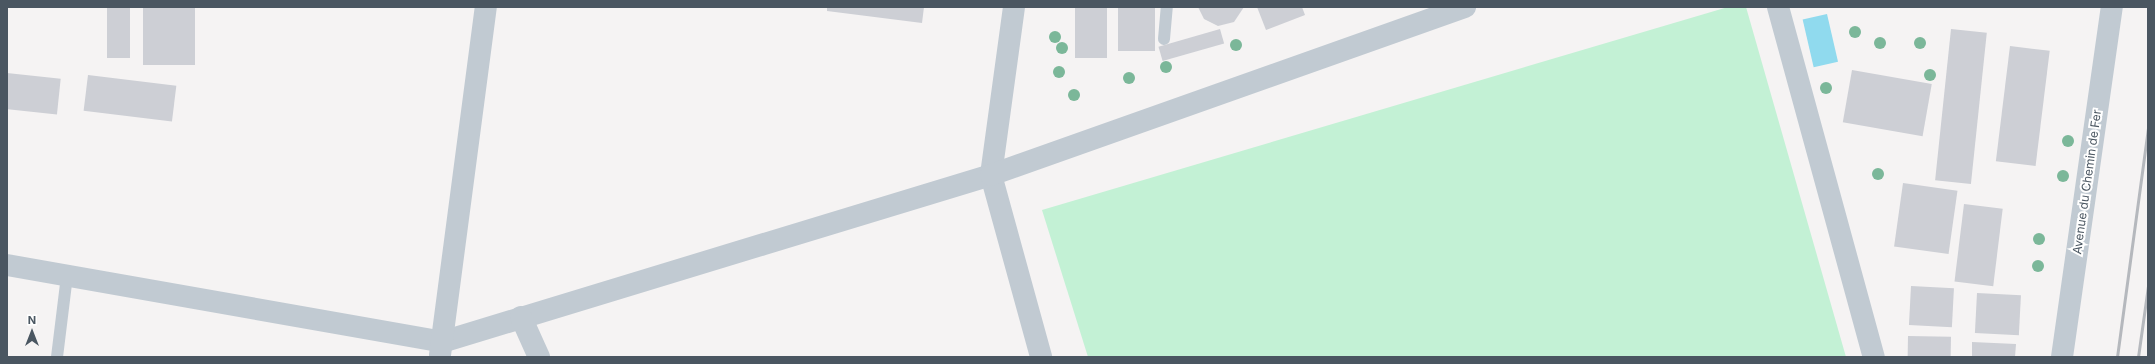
<!DOCTYPE html>
<html>
<head>
<meta charset="utf-8">
<style>
  body { margin:0 }
  #map { position:relative; width:2155px; height:364px; overflow:hidden; background:#f5f3f3; font-family:Inter,sans-serif }
  div>[style] { position:absolute }
  [style*='--x'] { left:calc(var(--x)*1px); top:calc(var(--y)*1px); width:calc(var(--w)*1px); rotate:calc(var(--a)*1deg) }
  .green>* { inset:0; background:#c3f1d5 }
  .water>* { inset:0; background:#90daee; transform-origin:0 0 }
  .building>* { inset:0; background:#cdcfd5; transform-origin:0 0 }
  .service>* { height:12px; margin:-6px; padding:0 6px; transform-origin:6px; border-radius:6px; background:#c1cad2 }
  .minor>* { height:22px; margin:-11px; padding:0 11px; transform-origin:11px; border-radius:11px; background:#c1cad2 }
  .rail>* { height:3px; margin:-1.5px; padding:0 1.5px; transform-origin:1.5px; border-radius:1.5px; background:#b5b8bd }
  .trees>* { width:12px; height:12px; margin:-6px; border-radius:50%; background:#7bb799 }
  span { translate:-50% -50%; white-space:nowrap; text-align:center; line-height:1.15; -webkit-text-stroke:4px #fff; paint-order:stroke }
  .street-label { font-size:12px; color:#4a5661 }
  .frame { position:absolute; inset:0; border:8px solid #4a5661; pointer-events:none }
  .north { position:absolute; left:12px; top:312px; width:40px; height:40px; -webkit-text-stroke:3px #fff; paint-order:stroke; rotate:0deg; font-size:11px; font-weight:700; line-height:16px; text-align:center; color:#4a5661 }
  .north::after { content:''; display:block; margin:auto; width:14px; height:18px; background:#4a5661; clip-path:polygon(50% 0,100% 100%,50% 72%,0 100%) }
</style>
</head>
<body>
<div id="map">
  <div class="green">
    <i style="clip-path:polygon(1728px 7px,1746px 7px,1846px 357px,1088px 357px,1042px 210px)"></i>
  </div>
  <div class="water">
    <i style="left:1827px;top:14px;width:49px;height:25px;rotate:77deg"></i>
  </div>
  <div class="building">
    <i style="left:107px;top:7px;width:23px;height:51px"></i>
    <i style="left:143px;top:7px;width:52px;height:58px"></i>
    <i style="clip-path:polygon(827px 7px,924px 7px,922px 23px,827px 11px)"></i>
    <i style="left:1075px;top:7px;width:32px;height:51px"></i>
    <i style="left:1118px;top:7px;width:37px;height:44px"></i>
    <i style="clip-path:polygon(1198px 7px,1244px 7px,1234px 22px,1218px 26px,1204px 19px)"></i>
    <i style="clip-path:polygon(1257px 7px,1302px 7px,1305px 15px,1266px 30px)"></i>
    <i style="left:1220px;top:29px;width:15px;height:64px;rotate:74deg"></i>
    <i style="left:1951px;top:29px;width:36px;height:152px;rotate:6deg"></i>
    <i style="left:2010px;top:46px;width:40px;height:116px;rotate:7deg"></i>
    <i style="left:1852px;top:70px;width:81px;height:53px;rotate:10deg"></i>
    <i style="left:7px;top:73px;width:54px;height:36px;rotate:6deg"></i>
    <i style="left:88px;top:75px;width:89px;height:36px;rotate:7deg"></i>
    <i style="left:1903px;top:183px;width:55px;height:64px;rotate:8deg"></i>
    <i style="left:1964px;top:204px;width:39px;height:78px;rotate:7deg"></i>
    <i style="left:1911px;top:286px;width:43px;height:39px;rotate:3deg"></i>
    <i style="left:1977px;top:293px;width:44px;height:40px;rotate:3deg"></i>
    <i style="left:1908px;top:336px;width:43px;height:21px;rotate:1deg"></i>
    <i style="clip-path:polygon(1972px 342px,2016px 344px,2015px 357px,1972px 357px)"></i>
  </div>
  <div class="service">
    <i style="--x:1164;--y:39;--w:32;--a:-85"></i>
    <i style="--x:57;--y:357;--w:82;--a:-83"></i>
  </div>
  <div class="minor">
    <i style="--x:1014;--y:7;--w:170;--a:97.8"></i>
    <i style="--x:991;--y:175;--w:189;--a:74.6"></i>
    <i style="--x:1778;--y:7;--w:363;--a:74.7"></i>
    <i style="--x:7;--y:265;--w:442;--a:10"></i>
    <i style="--x:442;--y:342;--w:574;--a:-16.92"></i>
    <i style="--x:991;--y:175;--w:503;--a:-19.52"></i>
    <i style="--x:521;--y:317;--w:44;--a:65.8"></i>
    <i style="--x:440;--y:355;--w:351;--a:-82.5"></i>
    <i style="--x:2062;--y:357;--w:354;--a:-81.9"></i>
  </div>
  <div class="rail">
    <i style="--x:2117;--y:357;--w:231;--a:-82.3"></i>
    <i style="--x:2138;--y:357;--w:72;--a:-82"></i>
  </div>
  <div class="trees">
    <i style="left:1855px;top:32px"></i>
    <i style="left:1055px;top:37px"></i>
    <i style="left:1880px;top:43px"></i>
    <i style="left:1920px;top:43px"></i>
    <i style="left:1236px;top:45px"></i>
    <i style="left:1062px;top:48px"></i>
    <i style="left:1166px;top:67px"></i>
    <i style="left:1059px;top:72px"></i>
    <i style="left:1930px;top:75px"></i>
    <i style="left:1129px;top:78px"></i>
    <i style="left:1826px;top:88px"></i>
    <i style="left:1074px;top:95px"></i>
    <i style="left:2068px;top:141px"></i>
    <i style="left:1878px;top:174px"></i>
    <i style="left:2063px;top:176px"></i>
    <i style="left:2039px;top:239px"></i>
    <i style="left:2038px;top:266px"></i>
  </div>
  <div class="street-label">
    <span style="left:2087px;top:182px;rotate:-82deg">Avenue du Chemin de Fer</span>
  </div>
  <div class="frame"></div>
  <div class="north">N</div>
</div>
</body>
</html>
